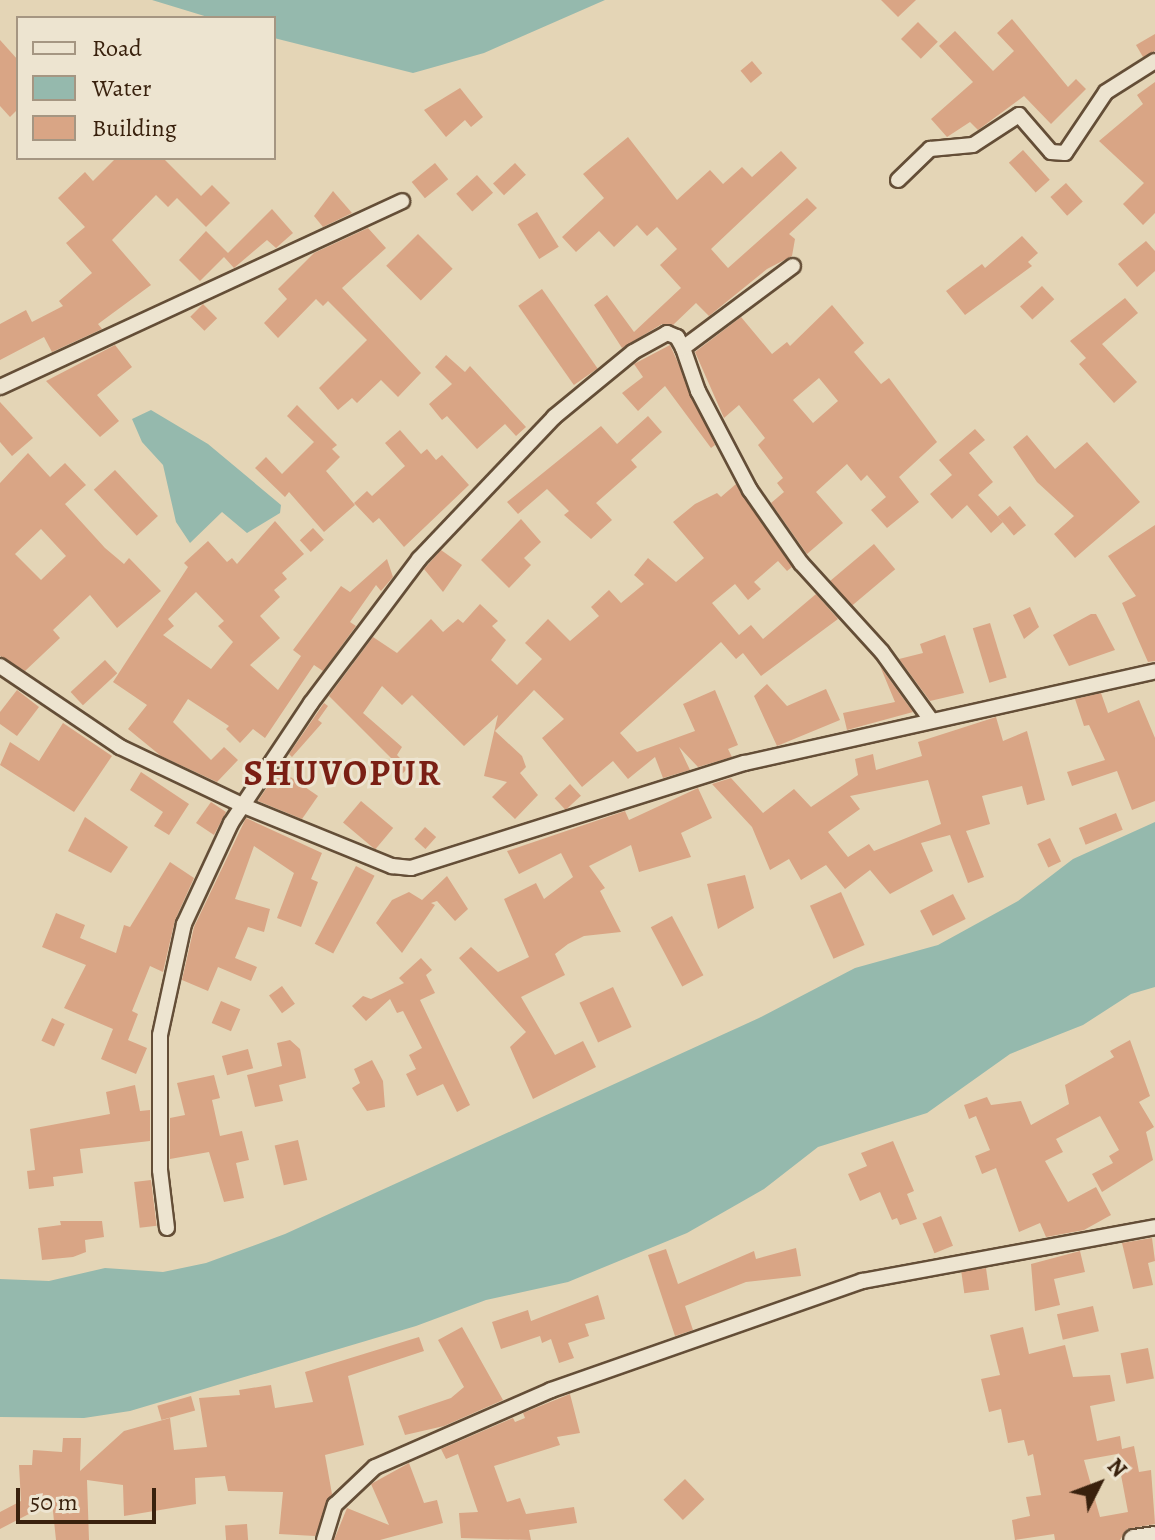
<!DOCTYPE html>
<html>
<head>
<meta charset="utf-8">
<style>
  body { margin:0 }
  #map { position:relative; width:1155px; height:1540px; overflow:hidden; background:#e4d5b6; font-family:Alegreya,serif }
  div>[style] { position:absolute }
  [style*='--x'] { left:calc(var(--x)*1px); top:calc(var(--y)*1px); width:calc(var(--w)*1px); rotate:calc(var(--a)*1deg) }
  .water>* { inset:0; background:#95b9ad }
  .building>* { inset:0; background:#d9a585; transform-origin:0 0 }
  .roads { filter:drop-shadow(2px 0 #644e37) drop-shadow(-2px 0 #644e37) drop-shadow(0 2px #644e37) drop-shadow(0 -2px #644e37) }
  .street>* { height:14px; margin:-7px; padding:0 7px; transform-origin:7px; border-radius:7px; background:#ede4d0 }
  .secondary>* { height:20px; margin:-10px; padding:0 10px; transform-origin:10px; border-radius:10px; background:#ede4d0 }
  span { translate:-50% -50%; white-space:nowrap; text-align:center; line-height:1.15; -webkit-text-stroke:6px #ede4d0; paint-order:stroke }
  .district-label { font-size:36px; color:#7a1f14; font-weight:700; letter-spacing:2px }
  .legend { position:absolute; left:16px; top:16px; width:260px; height:144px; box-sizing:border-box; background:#ede4d0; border:2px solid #a59682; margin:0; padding:10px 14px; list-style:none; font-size:24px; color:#39210d }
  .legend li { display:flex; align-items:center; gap:16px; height:40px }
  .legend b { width:40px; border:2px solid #a59682 }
  .north { position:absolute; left:1059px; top:1444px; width:80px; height:80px; -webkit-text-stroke:6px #ede4d0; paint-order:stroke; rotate:48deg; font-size:22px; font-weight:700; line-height:32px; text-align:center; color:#39210d }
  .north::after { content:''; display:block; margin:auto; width:28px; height:36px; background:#39210d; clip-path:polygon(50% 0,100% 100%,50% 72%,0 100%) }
  .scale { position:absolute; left:16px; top:1488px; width:140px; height:36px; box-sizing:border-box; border:4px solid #39210d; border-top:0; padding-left:10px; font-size:24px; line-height:28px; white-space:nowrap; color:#39210d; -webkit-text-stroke:6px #ede4d0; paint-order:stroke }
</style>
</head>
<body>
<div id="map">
  <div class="water">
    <i style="clip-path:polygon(152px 0,605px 0,484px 53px,413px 73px,274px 38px,274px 18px,211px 18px)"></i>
    <i style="clip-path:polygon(151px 410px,208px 444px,281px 505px,280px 513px,247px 533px,222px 512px,190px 543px,176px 522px,163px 465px,142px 442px,132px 419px)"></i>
    <i style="clip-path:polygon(1155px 822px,1155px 987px,1131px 994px,1083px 1025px,1010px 1054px,927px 1113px,818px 1147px,764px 1189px,687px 1233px,568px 1282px,486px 1300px,416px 1326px,130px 1411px,84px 1418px,0 1417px,0 1279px,49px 1281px,105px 1268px,163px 1272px,206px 1263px,285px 1234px,759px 1018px,855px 968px,938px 945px,1018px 901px,1073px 859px)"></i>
  </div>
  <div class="building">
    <i style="clip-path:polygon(881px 0,916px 0,898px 17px)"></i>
    <i style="clip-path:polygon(1012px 19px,1068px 87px,1076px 79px,1086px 89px,1051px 124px,1024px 96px,978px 130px,970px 122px,947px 137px,931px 119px,973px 82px,939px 46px,955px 31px,993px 71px,1014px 51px,997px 33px)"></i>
    <i style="left:918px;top:22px;width:28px;height:24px;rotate:45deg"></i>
    <i style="clip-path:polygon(1155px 34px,1155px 51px,1143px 57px,1136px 45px)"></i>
    <i style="clip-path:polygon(0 40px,18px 60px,18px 109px,10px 117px,0 106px)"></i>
    <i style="left:752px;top:61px;width:16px;height:15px;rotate:50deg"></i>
    <i style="clip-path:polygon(1155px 82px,1155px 213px,1143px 225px,1123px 204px,1144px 183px,1099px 141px,1143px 104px,1137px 95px)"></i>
    <i style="clip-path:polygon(460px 88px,483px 117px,471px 127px,465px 120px,446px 137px,424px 110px)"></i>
    <i style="clip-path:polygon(628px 137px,677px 200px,710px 170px,723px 184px,742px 167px,752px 177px,781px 151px,797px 168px,711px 249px,728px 268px,807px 198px,817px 208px,789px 234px,795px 239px,792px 256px,767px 269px,709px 316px,696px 303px,673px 325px,662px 324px,622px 348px,594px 305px,607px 295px,634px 332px,681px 288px,660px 265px,677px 249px,657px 227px,647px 236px,637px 225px,614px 247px,599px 231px,576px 252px,562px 237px,604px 198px,583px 174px)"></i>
    <i style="left:1023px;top:150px;width:40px;height:19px;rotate:48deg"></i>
    <i style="clip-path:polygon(116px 158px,163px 158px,201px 196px,212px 185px,230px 203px,206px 227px,177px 198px,168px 207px,156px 195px,112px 240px,151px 285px,98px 324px,102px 329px,52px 352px,44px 337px,0 360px,0 324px,26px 310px,32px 322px,63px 306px,59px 301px,92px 273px,66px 243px,85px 227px,58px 198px,85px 172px,93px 181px)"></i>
    <i style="left:435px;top:163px;width:21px;height:30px;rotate:51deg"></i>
    <i style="left:515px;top:163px;width:16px;height:30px;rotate:47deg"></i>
    <i style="left:477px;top:175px;width:24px;height:28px;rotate:48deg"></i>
    <i style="left:1066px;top:183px;width:25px;height:21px;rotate:48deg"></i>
    <i style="clip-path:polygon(333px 191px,352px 213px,323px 227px,314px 216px)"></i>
    <i style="clip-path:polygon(272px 209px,293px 233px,276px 248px,267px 240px,234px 268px,224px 257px,200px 281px,179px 260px,206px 231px,228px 253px)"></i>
    <i style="left:537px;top:212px;width:41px;height:23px;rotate:58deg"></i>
    <i style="clip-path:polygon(368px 228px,386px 248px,342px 288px,421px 373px,398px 397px,381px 380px,357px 403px,352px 398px,338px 410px,319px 388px,367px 340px,328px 301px,323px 306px,316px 299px,278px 338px,264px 323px,287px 299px,278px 289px,314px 253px)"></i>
    <i style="left:418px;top:234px;width:49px;height:45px;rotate:45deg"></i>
    <i style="clip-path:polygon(1022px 236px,1038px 253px,1028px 262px,1032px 266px,965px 315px,946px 291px,982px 264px,985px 268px)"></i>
    <i style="clip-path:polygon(1146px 241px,1155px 251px,1155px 271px,1137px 287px,1118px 264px)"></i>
    <i style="left:1042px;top:286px;width:18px;height:30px;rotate:47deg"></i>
    <i style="left:542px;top:289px;width:97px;height:29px;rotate:55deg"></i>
    <i style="clip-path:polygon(1125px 298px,1138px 313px,1102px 344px,1137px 382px,1114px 403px,1079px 364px,1086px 358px,1070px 341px)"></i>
    <i style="left:203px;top:304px;width:20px;height:18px;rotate:45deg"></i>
    <i style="clip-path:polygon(evenodd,832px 305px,864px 343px,854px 352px,881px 384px,889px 378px,937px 442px,899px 477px,919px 502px,887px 528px,871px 510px,886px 497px,867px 475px,861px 481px,847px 464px,816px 492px,843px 523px,807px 554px,771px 503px,784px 492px,777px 483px,783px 478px,758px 445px,765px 438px,739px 405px,724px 418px,695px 352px,741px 317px,772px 354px,787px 342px,790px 346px,832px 305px,819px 378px,838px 401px,813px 423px,793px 400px,819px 378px)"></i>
    <i style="clip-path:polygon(115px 345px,132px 367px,97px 395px,119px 421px,100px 437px,46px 381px)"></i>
    <i style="clip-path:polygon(670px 345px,715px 445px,711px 448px,665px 386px,638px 411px,622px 393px,643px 377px,634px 364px)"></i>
    <i style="clip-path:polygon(446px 355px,465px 372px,470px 366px,526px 427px,516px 436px,505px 424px,477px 449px,447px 416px,442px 420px,429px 404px,452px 384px,435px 367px)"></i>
    <i style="clip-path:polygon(0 402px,33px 438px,12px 456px,0 442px)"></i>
    <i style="clip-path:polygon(297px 405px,337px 445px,332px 449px,340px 457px,326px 471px,355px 505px,324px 532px,289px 492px,285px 497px,255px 468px,266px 457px,282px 474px,314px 442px,287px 416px)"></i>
    <i style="clip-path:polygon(648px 416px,662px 432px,631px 460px,637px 467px,596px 503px,612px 520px,591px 539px,564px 515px,569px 511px,547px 489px,518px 514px,507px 502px,601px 426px,617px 444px)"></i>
    <i style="clip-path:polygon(975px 429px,985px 440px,969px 453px,993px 482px,978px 495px,1003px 522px,991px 533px,967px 505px,952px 519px,930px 494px,952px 475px,939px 460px)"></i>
    <i style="clip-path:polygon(400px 430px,421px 454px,427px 449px,436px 460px,442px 455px,469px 485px,404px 547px,379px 518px,373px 523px,354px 503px,367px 491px,372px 496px,405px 466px,385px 443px)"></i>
    <i style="clip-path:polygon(1027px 435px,1055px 469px,1087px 442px,1140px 502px,1075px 558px,1054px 534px,1074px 516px,1037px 482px,1013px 447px)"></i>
    <i style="clip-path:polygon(evenodd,28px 453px,50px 477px,65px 463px,86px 485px,65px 504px,105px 548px,124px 564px,129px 558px,161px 591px,117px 628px,90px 595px,53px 630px,60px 638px,25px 671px,0 656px,0 483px,28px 453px,41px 529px,66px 556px,41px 580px,15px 554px,41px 529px)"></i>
    <i style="left:115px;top:470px;width:63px;height:29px;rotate:47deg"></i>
    <i style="clip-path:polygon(736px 484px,792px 567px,787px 571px,778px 561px,754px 582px,761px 589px,748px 600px,735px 584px,712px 603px,739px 635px,751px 625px,763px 639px,816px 594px,838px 619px,761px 676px,743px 653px,736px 659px,721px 642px,620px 733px,637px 752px,695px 731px,683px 704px,715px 690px,738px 745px,728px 749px,732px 757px,698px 767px,679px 747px,690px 770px,663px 778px,655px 757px,628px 779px,613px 761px,582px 787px,542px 738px,564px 719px,534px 690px,495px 731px,522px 756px,526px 767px,520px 773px,538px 795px,515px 819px,492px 797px,507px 782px,484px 776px,498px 715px,464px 746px,412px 695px,402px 705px,382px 686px,363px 713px,402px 747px,397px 755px,409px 767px,399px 777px,386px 765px,391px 758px,329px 696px,373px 637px,397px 653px,431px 619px,443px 632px,458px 619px,463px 623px,480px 604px,498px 621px,492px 626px,506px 640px,491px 660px,517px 685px,542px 659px,525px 643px,548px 619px,570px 641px,599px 616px,591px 607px,609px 590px,621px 603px,644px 584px,634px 575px,648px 558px,676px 582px,704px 558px,673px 522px,695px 504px,717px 493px,721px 497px)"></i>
    <i style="left:1010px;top:506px;width:25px;height:16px;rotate:50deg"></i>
    <i style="clip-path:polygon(521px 519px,541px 542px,524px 558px,531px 565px,509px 588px,481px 560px)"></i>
    <i style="clip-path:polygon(evenodd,275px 521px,304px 554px,282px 573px,287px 579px,274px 590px,280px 597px,260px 616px,280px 638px,250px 665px,278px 690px,301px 656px,293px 650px,341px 586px,350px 592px,387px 559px,393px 577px,381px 591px,376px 585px,350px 622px,356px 626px,323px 671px,314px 665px,265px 738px,253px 729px,240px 743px,226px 729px,229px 726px,188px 699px,173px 722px,211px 760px,224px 747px,238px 760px,217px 782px,161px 756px,128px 729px,147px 705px,113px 682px,188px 567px,184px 563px,208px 541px,227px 562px,232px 558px,237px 564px,275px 521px,196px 592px,224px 621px,218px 626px,233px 642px,211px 669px,163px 635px,174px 626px,168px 619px,196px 592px)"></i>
    <i style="clip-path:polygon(1155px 525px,1155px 661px,1148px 662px,1122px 603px,1136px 596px,1108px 556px)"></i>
    <i style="left:313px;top:528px;width:16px;height:18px;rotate:47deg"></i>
    <i style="left:874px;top:544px;width:33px;height:57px;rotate:50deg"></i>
    <i style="clip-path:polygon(441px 550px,462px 565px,443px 592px,424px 569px)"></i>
    <i style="clip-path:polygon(1030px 607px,1039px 627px,1024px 639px,1013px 615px)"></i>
    <i style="clip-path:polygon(1091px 614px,1096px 614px,1115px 650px,1069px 666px,1053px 635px)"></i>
    <i style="left:990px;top:623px;width:57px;height:18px;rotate:73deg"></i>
    <i style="clip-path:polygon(945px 635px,964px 693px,930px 701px,899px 659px,923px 653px,920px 644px)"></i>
    <i style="left:105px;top:660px;width:18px;height:47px;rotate:47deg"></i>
    <i style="clip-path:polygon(880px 666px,913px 712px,847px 730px,843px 713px,895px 702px)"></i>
    <i style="clip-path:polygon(767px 684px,787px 706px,826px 689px,840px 720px,777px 746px,754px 696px)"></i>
    <i style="clip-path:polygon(17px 690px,39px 707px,17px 736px,0 724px,0 712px)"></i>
    <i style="clip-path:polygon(1101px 693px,1108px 713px,1139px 700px,1155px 738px,1155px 801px,1132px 810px,1117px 771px,1072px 786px,1067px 772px,1105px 760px,1089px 725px,1084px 726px,1075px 699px)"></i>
    <i style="clip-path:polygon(324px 703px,328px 706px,318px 720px,322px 723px,292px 757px,289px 754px)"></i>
    <i style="clip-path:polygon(evenodd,996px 717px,1003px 741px,1027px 731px,1045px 800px,1027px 805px,1022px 786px,982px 796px,990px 824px,966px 831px,984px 877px,968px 883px,950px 835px,921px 843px,933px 871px,890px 894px,870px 870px,845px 889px,826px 865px,801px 880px,789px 859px,770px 870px,752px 827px,712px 784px,731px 778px,763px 813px,794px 789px,811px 807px,858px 775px,855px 759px,873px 754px,876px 770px,922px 756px,918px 742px,996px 717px,928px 780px,941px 824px,874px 851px,869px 844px,848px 857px,828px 832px,860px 809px,850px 796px,928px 780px)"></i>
    <i style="clip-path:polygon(63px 723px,112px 756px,74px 812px,0 765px,10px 742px,39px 761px)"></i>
    <i style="clip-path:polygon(279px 769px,318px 796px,302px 819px,258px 801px)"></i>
    <i style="clip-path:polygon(141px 772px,189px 804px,169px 835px,154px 826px,163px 812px,130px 790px)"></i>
    <i style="left:570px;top:784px;width:16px;height:21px;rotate:47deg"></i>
    <i style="clip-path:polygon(698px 788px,712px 818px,681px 833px,691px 857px,639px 872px,631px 845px,589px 866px,605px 888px,600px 891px,621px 932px,584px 936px,568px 944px,555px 954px,565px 975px,521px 997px,555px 1055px,583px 1041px,596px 1067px,533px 1099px,510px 1047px,526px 1032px,459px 958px,471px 947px,498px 972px,529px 957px,504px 899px,536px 883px,544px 899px,573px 877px,561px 853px,519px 874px,507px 851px,625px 811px,629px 820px)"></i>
    <i style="left:361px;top:801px;width:42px;height:28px;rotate:40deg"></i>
    <i style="clip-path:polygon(211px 802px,226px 812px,214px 835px,196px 823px)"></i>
    <i style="left:1116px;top:813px;width:18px;height:40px;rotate:68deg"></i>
    <i style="clip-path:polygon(85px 817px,128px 847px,111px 873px,68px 851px)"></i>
    <i style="clip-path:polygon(246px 818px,322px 853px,311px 879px,318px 882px,301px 927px,277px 918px,294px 873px,254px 846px,235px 899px,270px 909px,264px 932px,248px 927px,235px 958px,257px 967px,251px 981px,218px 967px,208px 991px,182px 980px,194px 927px)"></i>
    <i style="left:425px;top:827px;width:15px;height:16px;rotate:42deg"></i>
    <i style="left:1050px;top:838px;width:26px;height:14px;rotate:65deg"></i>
    <i style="clip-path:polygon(170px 862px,194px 878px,175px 920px,163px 972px,150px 966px,132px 1011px,138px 1014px,128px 1040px,147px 1048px,136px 1074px,101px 1059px,113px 1029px,64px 1008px,86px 965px,42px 947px,56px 913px,85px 925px,80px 938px,116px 953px,124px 925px,130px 927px)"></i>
    <i style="left:356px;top:866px;width:21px;height:88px;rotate:28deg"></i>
    <i style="clip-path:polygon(745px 875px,754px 908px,718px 929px,707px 884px)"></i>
    <i style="clip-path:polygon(447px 876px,468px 909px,455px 921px,437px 901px,431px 903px,435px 905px,402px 953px,376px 923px,392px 900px,409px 892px,422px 900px)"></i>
    <i style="left:841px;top:892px;width:58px;height:34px;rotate:66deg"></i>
    <i style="left:953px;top:894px;width:28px;height:37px;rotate:63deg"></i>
    <i style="left:672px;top:916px;width:67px;height:24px;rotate:62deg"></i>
    <i style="clip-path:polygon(421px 958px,432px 970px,426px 975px,435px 993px,420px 1000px,470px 1105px,457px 1112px,443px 1084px,417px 1096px,406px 1074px,416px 1069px,409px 1055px,422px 1048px,403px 1011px,397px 1013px,390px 999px,366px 1021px,352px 1006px,363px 996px,371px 999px,404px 983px,399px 978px)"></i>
    <i style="left:282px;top:986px;width:22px;height:16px;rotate:54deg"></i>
    <i style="left:613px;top:987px;width:44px;height:37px;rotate:65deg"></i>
    <i style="left:221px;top:1001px;width:21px;height:24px;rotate:23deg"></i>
    <i style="left:52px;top:1018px;width:14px;height:25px;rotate:25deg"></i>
    <i style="clip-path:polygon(290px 1040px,300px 1049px,306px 1078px,279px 1085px,283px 1101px,255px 1107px,247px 1075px,282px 1066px,277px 1043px)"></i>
    <i style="clip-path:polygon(1130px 1040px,1150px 1096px,1139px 1102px,1154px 1127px,1146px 1132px,1153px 1160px,1102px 1192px,1092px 1174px,1113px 1163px,1109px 1156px,1119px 1150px,1100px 1116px,1056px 1139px,1063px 1152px,1045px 1161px,1068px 1202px,1096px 1187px,1111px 1215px,1084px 1230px,1046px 1237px,1040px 1223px,1019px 1232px,996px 1168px,982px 1174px,975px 1156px,990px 1150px,976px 1116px,969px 1119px,964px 1105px,987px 1097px,991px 1105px,1021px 1101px,1031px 1125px,1069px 1104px,1065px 1085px,1114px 1057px,1110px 1051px)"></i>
    <i style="left:248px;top:1049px;width:20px;height:27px;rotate:75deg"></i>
    <i style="clip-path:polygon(372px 1060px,383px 1081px,385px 1107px,367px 1111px,352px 1088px,360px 1083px,354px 1069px)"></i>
    <i style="clip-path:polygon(214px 1075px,220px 1098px,212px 1100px,220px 1136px,242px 1131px,249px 1160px,236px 1163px,244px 1198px,224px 1202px,209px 1152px,170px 1159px,170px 1118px,185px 1115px,177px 1083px)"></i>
    <i style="clip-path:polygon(135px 1085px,140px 1111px,150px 1110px,150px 1141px,80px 1149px,83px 1173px,53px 1177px,54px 1186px,29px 1189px,27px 1171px,35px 1170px,30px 1129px,110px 1114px,106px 1092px)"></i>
    <i style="left:298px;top:1140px;width:41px;height:24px;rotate:77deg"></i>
    <i style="clip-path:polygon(893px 1141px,914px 1191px,907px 1194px,917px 1219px,900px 1225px,897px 1218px,892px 1220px,880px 1192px,860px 1201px,848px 1174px,867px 1166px,861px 1153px)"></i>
    <i style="left:151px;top:1180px;width:46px;height:17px;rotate:83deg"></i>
    <i style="left:941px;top:1216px;width:32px;height:20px;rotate:68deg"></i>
    <i style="clip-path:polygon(60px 1221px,102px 1221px,104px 1237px,85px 1240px,86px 1252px,73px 1257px,42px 1260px,38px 1228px,61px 1225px)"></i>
    <i style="clip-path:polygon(1152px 1238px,1155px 1261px,1148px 1263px,1153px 1285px,1133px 1289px,1122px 1243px)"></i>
    <i style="clip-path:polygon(796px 1248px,801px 1276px,746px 1282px,685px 1306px,693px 1330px,675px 1336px,648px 1255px,666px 1249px,678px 1284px,754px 1251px,756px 1259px)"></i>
    <i style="clip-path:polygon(1080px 1251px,1085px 1272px,1054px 1279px,1060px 1305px,1035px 1311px,1031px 1264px)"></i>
    <i style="left:986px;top:1268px;width:22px;height:25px;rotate:82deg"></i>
    <i style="clip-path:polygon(598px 1295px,605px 1319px,585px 1324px,589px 1336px,568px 1343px,574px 1358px,559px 1363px,551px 1339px,542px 1343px,540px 1336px,501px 1349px,492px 1322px,528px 1310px,531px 1321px)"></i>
    <i style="left:1093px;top:1306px;width:26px;height:37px;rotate:77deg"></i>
    <i style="clip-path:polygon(462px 1327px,503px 1400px,444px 1426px,405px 1435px,398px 1416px,451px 1398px,464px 1387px,438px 1340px)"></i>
    <i style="clip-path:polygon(evenodd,1023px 1327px,1029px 1354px,1065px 1345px,1073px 1377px,1110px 1375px,1115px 1401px,1090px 1406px,1097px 1441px,1120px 1436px,1122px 1449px,1134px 1446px,1139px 1472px,1151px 1470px,1155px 1524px,1127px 1529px,1120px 1540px,1055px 1540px,1054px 1534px,1015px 1540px,1012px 1520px,1030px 1516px,1026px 1497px,1041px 1495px,1033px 1454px,1028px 1456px,1024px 1440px,1008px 1443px,1001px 1409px,989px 1412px,981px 1379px,1000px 1375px,990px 1335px,1023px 1327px,1117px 1454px,1128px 1512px,1100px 1517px,1084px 1460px,1117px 1454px)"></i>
    <i style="clip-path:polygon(419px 1337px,424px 1351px,348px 1376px,364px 1445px,325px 1455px,332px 1494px,315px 1536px,279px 1534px,283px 1492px,228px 1491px,225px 1476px,195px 1478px,196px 1504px,124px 1516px,123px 1485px,87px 1480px,89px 1540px,56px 1540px,52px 1502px,0 1529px,0 1512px,21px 1501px,19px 1465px,32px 1465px,33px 1450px,62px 1452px,63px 1438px,81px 1438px,80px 1471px,124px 1431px,170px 1418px,174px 1450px,207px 1447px,199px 1398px,240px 1395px,239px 1390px,271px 1385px,275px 1408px,313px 1402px,305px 1372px)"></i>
    <i style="left:1148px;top:1348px;width:31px;height:28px;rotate:79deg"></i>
    <i style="clip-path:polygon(570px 1394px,580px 1433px,557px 1437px,560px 1445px,494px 1466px,507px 1502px,520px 1498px,526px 1514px,574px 1507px,577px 1523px,529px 1530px,531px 1540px,461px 1538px,459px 1513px,478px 1512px,458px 1454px,446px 1459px,441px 1449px,513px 1418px,515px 1422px,525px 1418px,523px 1413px)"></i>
    <i style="left:191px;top:1396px;width:15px;height:35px;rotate:74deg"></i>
    <i style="clip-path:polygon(409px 1463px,424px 1503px,437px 1500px,443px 1523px,380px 1540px,334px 1540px,347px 1508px,389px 1525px,371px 1484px)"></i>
    <i style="left:685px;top:1479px;width:28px;height:30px;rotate:46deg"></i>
    <i style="left:247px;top:1524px;width:16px;height:22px;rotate:86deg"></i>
  </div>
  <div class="roads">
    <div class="street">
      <i style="--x:898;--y:180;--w:45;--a:-44.1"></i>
      <i style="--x:930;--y:149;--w:43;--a:-5.3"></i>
      <i style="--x:973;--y:145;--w:55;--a:-33.1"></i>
      <i style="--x:1019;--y:115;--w:49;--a:49.1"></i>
      <i style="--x:1051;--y:152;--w:14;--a:4"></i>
      <i style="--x:1065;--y:153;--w:73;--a:-56.1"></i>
      <i style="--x:1106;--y:92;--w:58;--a:-32.3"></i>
      <i style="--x:683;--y:348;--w:46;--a:70.8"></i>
      <i style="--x:698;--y:391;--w:112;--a:62.3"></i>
      <i style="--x:750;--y:490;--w:89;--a:55.1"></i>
      <i style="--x:801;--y:563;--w:120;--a:47.7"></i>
      <i style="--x:882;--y:652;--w:84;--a:54.2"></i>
      <i style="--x:0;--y:387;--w:443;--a:-24.8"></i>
      <i style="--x:0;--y:666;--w:145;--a:34"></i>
      <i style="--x:120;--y:747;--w:137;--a:25.4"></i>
      <i style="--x:244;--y:806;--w:160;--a:22.1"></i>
      <i style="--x:392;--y:866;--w:19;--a:6"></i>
      <i style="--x:411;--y:868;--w:350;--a:-17.5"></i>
      <i style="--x:745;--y:763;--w:420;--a:-12.6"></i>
      <i style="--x:167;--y:1228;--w:58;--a:-96.9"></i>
      <i style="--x:160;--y:1170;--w:135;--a:-90"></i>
      <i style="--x:160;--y:1035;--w:114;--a:-77.8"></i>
      <i style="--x:184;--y:924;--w:111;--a:-65"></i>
      <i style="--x:231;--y:823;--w:144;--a:-56.3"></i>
      <i style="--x:311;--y:703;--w:180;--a:-53.1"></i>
      <i style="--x:419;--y:559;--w:196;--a:-46.4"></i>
      <i style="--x:554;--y:417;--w:102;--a:-39.4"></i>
      <i style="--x:633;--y:352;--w:39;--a:-29"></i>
      <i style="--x:667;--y:333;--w:11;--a:22"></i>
      <i style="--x:677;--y:337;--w:13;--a:61"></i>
      <i style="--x:683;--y:348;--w:137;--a:-36.7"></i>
      <i style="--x:324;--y:1540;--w:37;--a:-73"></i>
      <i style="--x:335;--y:1505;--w:55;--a:-43.5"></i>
      <i style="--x:375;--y:1467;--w:192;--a:-23.6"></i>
      <i style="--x:551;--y:1390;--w:330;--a:-19.3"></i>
      <i style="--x:862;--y:1281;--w:298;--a:-10.4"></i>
    </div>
    <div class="secondary">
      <i style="--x:1134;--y:1540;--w:21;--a:-8"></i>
    </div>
  </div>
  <div class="district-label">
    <span style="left:343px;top:773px">SHUVOPUR</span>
  </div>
  <ul class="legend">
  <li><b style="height:10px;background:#ede4d0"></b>Road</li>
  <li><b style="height:22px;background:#95b9ad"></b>Water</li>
  <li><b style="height:22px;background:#d9a585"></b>Building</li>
  </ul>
  <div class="north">N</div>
  <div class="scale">50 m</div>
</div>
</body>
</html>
